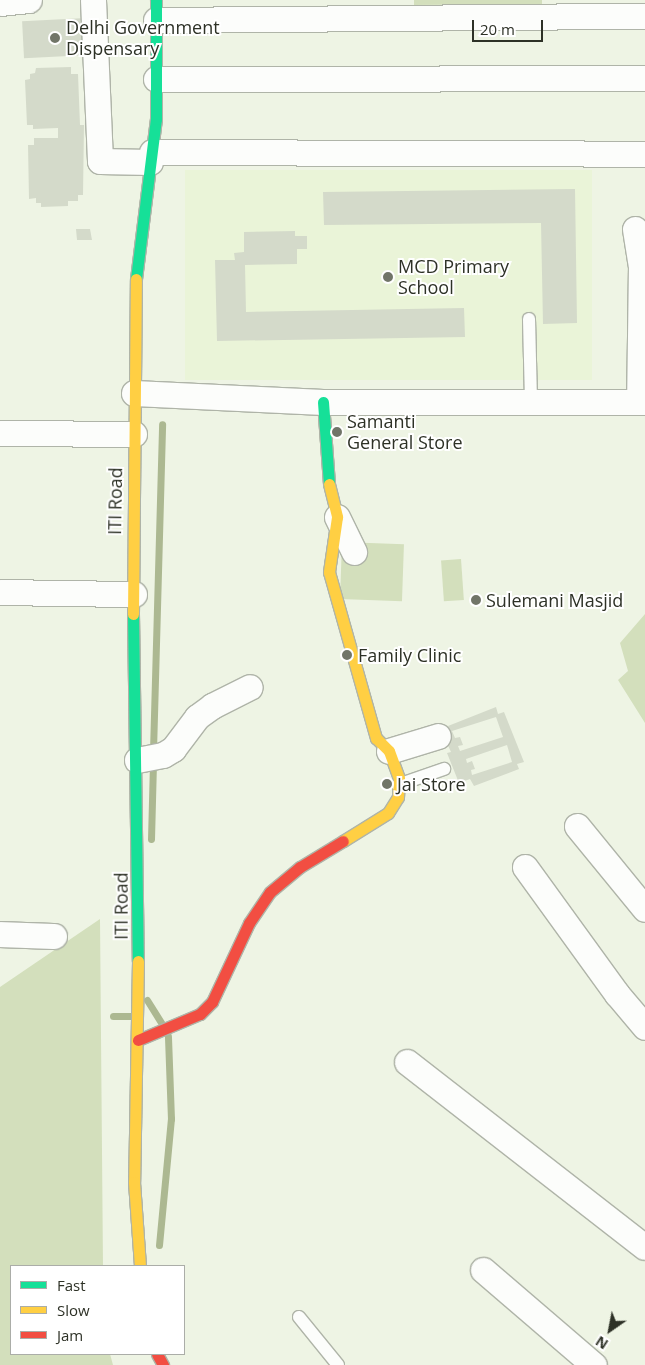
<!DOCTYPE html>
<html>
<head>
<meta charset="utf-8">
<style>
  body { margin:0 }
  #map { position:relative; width:645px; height:1365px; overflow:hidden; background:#eef4e4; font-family:"Open Sans",sans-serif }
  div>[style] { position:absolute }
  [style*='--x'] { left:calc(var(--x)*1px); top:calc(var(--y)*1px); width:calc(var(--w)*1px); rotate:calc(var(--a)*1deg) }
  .built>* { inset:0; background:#eaf4d8; transform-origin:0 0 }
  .green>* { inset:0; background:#d3dfbc; transform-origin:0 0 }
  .stream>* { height:7px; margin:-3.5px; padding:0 3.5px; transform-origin:3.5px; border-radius:3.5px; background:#acb891 }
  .building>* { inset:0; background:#d4daca; transform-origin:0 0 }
  .roads { filter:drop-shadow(1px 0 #afb4a8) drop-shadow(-1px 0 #afb4a8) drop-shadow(0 1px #afb4a8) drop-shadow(0 -1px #afb4a8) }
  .lane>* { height:12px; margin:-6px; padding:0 6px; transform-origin:6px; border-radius:6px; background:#fcfdfb }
  .street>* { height:25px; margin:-12.5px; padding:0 12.5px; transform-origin:12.5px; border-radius:12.5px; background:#fcfdfb }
  .fast>* { height:11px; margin:-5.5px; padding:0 5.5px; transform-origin:5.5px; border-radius:5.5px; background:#16e098 }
  .slow>* { height:11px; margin:-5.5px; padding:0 5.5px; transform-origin:5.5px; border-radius:5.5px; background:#ffcf43 }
  .jam>* { height:11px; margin:-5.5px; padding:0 5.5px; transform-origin:5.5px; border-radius:5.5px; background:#f24e42 }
  .dots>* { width:14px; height:14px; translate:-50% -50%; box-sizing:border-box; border:2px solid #fff; border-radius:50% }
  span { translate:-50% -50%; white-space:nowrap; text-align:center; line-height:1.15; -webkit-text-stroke:4px #fff; paint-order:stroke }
  .poi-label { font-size:18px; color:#2d3126 }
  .left { translate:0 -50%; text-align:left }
  .street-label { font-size:18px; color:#2d3126 }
  .legend { position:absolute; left:10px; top:1265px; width:175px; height:90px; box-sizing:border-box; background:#fff; border:1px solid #abada8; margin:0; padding:6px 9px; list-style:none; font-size:15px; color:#2d3126 }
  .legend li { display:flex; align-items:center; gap:10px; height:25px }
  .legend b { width:25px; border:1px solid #abada8 }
  .north { position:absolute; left:585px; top:1305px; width:50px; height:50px; -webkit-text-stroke:4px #fff; paint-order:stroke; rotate:213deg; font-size:14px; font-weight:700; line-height:20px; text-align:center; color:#2d3126 }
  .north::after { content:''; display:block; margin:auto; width:18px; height:22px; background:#2d3126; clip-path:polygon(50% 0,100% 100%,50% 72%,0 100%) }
  .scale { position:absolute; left:472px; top:20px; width:71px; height:22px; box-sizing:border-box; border:2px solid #2d3126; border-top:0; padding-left:6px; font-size:15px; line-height:18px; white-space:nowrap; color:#2d3126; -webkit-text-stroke:4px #fff; paint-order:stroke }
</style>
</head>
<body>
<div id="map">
  <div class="built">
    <i style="left:185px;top:170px;width:407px;height:210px"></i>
  </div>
  <div class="green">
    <i style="clip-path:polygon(414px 0,542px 0,542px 4px,414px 5px)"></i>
    <i style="left:342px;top:542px;width:62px;height:57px;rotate:2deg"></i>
    <i style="left:461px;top:559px;width:41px;height:20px;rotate:86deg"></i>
    <i style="clip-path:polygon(645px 614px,645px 723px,618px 680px,628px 671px,620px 643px)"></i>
    <i style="clip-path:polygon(100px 919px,103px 1266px,11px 1266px,11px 1354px,110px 1354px,113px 1365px,0 1365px,0 987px)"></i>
  </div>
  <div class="stream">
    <i style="--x:153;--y:751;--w:327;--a:-88.4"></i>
    <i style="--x:151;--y:839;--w:77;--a:-88.5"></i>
    <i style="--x:147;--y:1000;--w:31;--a:58"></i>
    <i style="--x:113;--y:1016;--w:19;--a:0"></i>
    <i style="--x:159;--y:1245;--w:127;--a:-84.6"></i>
    <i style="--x:171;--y:1119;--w:83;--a:-92.1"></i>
  </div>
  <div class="building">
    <i style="left:86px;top:18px;width:37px;height:64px;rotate:87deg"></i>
    <i style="clip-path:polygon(71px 67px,71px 74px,78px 74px,80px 125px,84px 125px,83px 195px,78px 195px,78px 201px,68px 201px,68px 206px,41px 207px,41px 203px,36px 203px,36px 198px,29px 199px,28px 145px,34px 145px,34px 138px,58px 138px,58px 128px,33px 129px,33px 125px,27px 125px,25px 80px,30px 79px,30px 74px,35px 73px,36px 68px)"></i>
    <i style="clip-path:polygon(575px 189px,577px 323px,543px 324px,541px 223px,324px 225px,323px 192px)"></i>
    <i style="clip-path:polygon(76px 229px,90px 229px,92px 240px,77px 240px)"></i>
    <i style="clip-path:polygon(295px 231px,295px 236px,307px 236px,307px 249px,297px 249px,297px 264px,245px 265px,246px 312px,464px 308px,465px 337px,217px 341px,215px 260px,235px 260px,234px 253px,244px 252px,244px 232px)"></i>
    <i style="clip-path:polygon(evenodd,496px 707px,498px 714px,504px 712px,524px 762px,517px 764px,519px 769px,474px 786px,470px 779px,459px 783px,447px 753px,451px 752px,445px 739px,452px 736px,448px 726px,496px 707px,496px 717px,503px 737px,460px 751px,458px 746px,463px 745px,460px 737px,455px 738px,452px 731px,496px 717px,496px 707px,507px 745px,512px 762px,472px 775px,471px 770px,475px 769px,472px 761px,467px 763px,466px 759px,507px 745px)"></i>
  </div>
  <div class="roads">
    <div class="lane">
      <i style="--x:529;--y:319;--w:82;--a:88.6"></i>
      <i style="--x:398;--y:785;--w:49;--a:-19.2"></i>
      <i style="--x:299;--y:1317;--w:62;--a:50.9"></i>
    </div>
    <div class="street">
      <i style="--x:93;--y:0;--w:161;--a:87.5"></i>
      <i style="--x:100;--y:161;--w:50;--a:1.1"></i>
      <i style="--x:0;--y:3;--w:29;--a:-6"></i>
      <i style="--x:156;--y:20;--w:489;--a:-0.5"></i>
      <i style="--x:156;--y:79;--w:489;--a:-0.1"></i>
      <i style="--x:152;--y:152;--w:493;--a:0.2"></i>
      <i style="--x:635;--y:229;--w:36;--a:81"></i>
      <i style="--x:641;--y:265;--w:137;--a:90.8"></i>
      <i style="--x:134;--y:393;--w:189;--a:2.7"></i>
      <i style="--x:323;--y:402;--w:322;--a:0"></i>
      <i style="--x:0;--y:433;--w:134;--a:0.4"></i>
      <i style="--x:337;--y:517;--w:39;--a:64"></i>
      <i style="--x:0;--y:592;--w:134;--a:0.9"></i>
      <i style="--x:389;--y:751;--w:51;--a:-17"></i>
      <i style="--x:137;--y:760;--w:26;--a:-11"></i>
      <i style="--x:163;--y:755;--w:12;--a:-31"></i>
      <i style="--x:173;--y:749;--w:40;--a:-53"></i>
      <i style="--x:197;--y:717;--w:19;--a:-36"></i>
      <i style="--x:212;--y:706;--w:42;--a:-26.6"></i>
      <i style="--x:577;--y:826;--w:107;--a:50.7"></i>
      <i style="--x:525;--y:867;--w:157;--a:54.1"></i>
      <i style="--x:617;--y:994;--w:43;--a:49.7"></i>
      <i style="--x:0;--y:934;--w:54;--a:2.1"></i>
      <i style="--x:407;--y:1062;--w:301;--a:37.9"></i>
      <i style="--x:483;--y:1270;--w:146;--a:40.6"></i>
    </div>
    <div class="fast">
      <i style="--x:136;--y:279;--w:161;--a:-82.9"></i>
      <i style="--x:156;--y:119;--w:119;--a:-90"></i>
      <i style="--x:323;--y:402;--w:82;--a:85.8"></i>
      <i style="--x:133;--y:614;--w:347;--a:89.2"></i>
    </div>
    <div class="slow">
      <i style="--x:329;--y:484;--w:34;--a:76"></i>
      <i style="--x:337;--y:517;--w:56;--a:98.3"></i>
      <i style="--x:329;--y:572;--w:173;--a:74.2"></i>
      <i style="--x:376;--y:738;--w:18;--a:45"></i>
      <i style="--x:389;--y:751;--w:29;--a:70"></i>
      <i style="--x:399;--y:778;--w:19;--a:93"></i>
      <i style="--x:398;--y:797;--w:19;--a:122"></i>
      <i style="--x:388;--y:813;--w:53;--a:148.1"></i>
      <i style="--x:133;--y:614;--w:335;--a:-89.5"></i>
      <i style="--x:138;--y:961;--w:221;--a:91"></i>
      <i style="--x:134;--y:1182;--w:84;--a:85.9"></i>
    </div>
    <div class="jam">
      <i style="--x:138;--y:1040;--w:67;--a:-22.8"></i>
      <i style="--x:200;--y:1014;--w:17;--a:-45"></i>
      <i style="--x:212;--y:1002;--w:87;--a:-64.9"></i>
      <i style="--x:249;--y:923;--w:37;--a:-56"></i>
      <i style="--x:270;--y:892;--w:39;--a:-40"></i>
      <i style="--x:300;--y:867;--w:50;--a:-31.2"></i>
      <i style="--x:157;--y:1354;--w:13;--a:61"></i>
    </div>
  </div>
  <div class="dots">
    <i style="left:55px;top:38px;background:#717568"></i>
    <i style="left:388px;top:277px;background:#717568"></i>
    <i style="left:337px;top:432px;background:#717568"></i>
    <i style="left:476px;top:600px;background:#717568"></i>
    <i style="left:347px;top:655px;background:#717568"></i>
    <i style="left:387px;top:784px;background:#717568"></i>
  </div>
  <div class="poi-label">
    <span class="left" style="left:66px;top:38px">Delhi Government<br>Dispensary</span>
    <span class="left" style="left:398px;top:277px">MCD Primary<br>School</span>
    <span class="left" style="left:347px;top:432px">Samanti<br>General Store</span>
    <span class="left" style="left:486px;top:600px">Sulemani Masjid</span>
    <span class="left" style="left:358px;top:655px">Family Clinic</span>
    <span class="left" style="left:397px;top:784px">Jai Store</span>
  </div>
  <div class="street-label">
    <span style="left:115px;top:501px;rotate:-89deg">ITI Road</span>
    <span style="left:121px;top:906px;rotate:-90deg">ITI Road</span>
  </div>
  <ul class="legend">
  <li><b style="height:6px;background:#16e098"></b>Fast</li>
  <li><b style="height:6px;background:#ffcf43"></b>Slow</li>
  <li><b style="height:6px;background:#f24e42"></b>Jam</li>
  </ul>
  <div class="north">N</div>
  <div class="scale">20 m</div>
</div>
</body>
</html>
